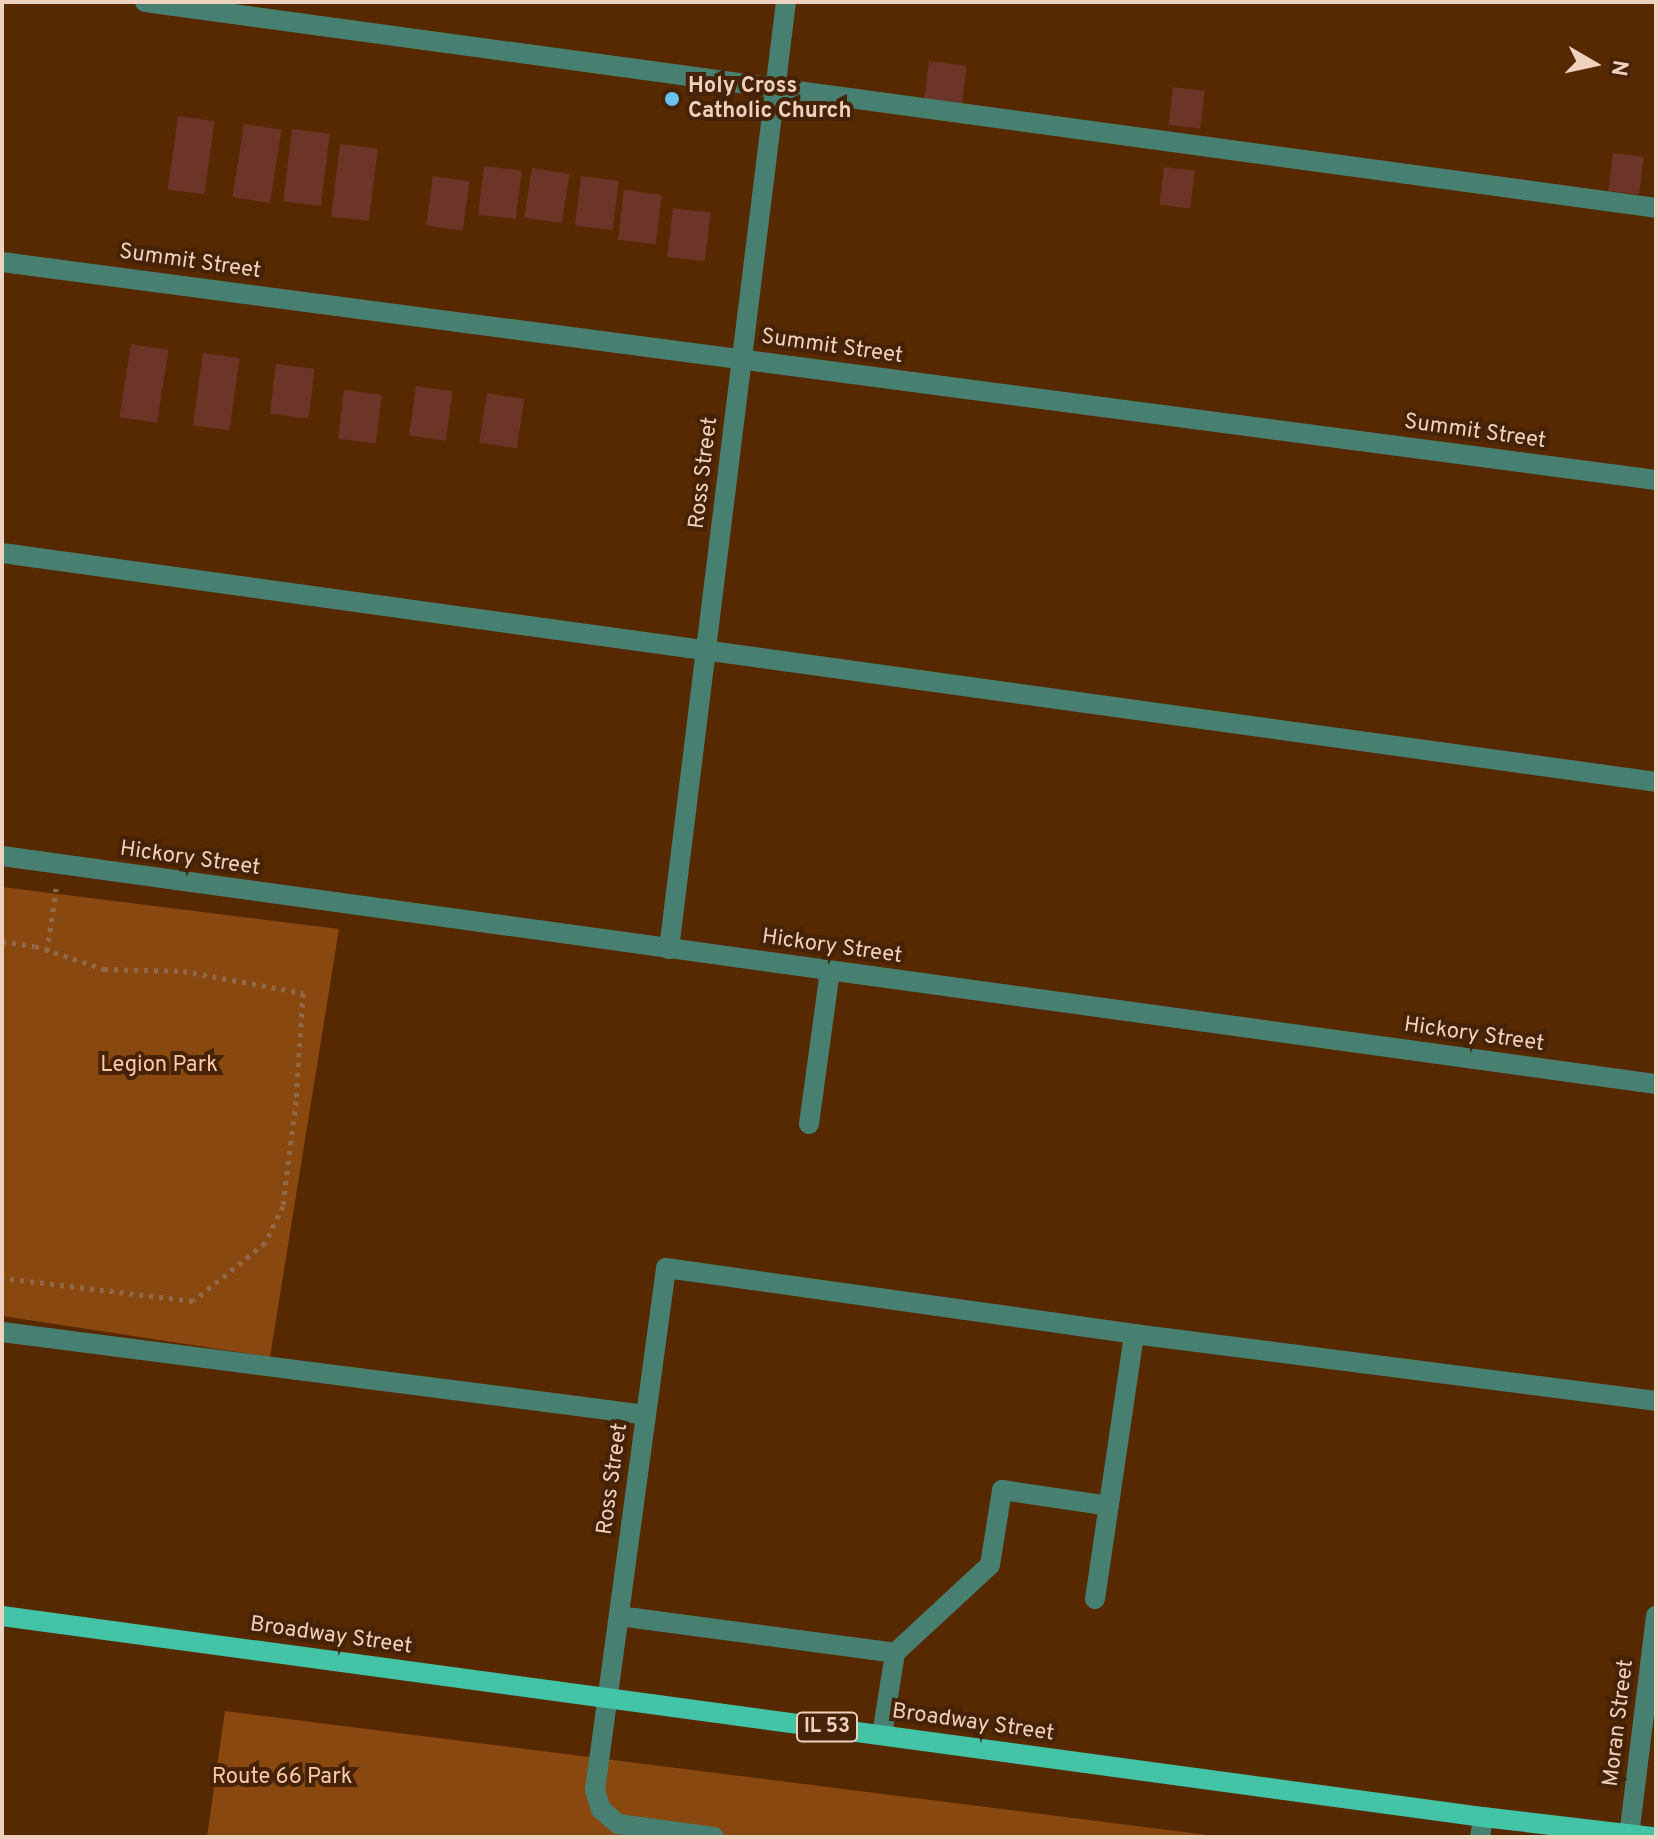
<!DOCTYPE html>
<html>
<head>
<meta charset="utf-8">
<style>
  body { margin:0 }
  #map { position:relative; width:1658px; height:1839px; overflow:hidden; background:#572901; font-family:Overpass,sans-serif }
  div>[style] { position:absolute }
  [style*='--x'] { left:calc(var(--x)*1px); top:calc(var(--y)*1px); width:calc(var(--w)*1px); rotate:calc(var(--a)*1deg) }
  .green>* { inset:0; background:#894810 }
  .building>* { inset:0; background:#6d3528; transform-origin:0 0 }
  .path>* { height:5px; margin-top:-2.5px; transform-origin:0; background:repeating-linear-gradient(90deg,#926a4a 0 4px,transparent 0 10px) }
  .minor>* { height:20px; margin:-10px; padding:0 10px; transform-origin:10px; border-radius:10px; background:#477f70 }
  .major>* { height:20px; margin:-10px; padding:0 10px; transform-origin:10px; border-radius:10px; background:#43c4a7 }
  .dots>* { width:22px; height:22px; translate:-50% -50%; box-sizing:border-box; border:4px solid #462206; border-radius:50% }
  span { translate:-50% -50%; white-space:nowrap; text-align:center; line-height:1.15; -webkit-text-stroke:8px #462206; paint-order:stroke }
  .shield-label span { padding:2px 6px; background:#462206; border:2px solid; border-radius:6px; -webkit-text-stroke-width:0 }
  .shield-label { font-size:20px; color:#efd1bf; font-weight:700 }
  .poi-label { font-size:22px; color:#efd1bf; font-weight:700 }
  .left { translate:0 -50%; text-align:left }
  .street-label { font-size:22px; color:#efd1bf }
  .park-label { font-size:22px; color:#fbcaab }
  .frame { position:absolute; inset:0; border:4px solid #efd1bf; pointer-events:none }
  .north { position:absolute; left:1554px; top:24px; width:80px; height:80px; -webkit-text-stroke:6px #462206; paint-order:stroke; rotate:99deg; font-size:22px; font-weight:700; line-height:32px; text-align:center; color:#efd1bf }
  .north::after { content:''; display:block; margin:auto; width:28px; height:36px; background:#efd1bf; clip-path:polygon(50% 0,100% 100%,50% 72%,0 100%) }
</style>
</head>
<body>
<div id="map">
  <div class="green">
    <i style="clip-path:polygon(2px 887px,339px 929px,270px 1357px,2px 1316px)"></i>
    <i style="clip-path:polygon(225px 1711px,1223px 1837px,207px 1837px)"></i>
  </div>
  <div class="building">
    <i style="left:929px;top:61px;width:38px;height:38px;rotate:7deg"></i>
    <i style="left:1173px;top:87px;width:32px;height:38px;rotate:7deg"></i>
    <i style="left:178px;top:116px;width:37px;height:74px;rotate:8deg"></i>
    <i style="left:244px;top:124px;width:38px;height:74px;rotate:9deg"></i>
    <i style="left:292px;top:129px;width:38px;height:73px;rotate:7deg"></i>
    <i style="left:340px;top:144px;width:38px;height:73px;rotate:7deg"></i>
    <i style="left:1613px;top:153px;width:31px;height:38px;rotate:7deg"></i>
    <i style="left:484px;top:166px;width:38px;height:49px;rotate:7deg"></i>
    <i style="left:1164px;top:167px;width:31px;height:38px;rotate:7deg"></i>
    <i style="left:532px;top:168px;width:38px;height:50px;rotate:9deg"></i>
    <i style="left:433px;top:176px;width:37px;height:50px;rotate:8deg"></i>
    <i style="left:581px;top:176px;width:38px;height:50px;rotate:7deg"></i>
    <i style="left:624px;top:190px;width:38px;height:50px;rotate:7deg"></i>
    <i style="left:673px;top:208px;width:38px;height:49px;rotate:7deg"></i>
    <i style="left:131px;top:344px;width:38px;height:74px;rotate:9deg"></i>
    <i style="left:203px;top:353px;width:37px;height:73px;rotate:8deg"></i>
    <i style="left:276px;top:364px;width:39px;height:50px;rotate:7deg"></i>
    <i style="left:416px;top:386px;width:37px;height:50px;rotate:8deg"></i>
    <i style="left:344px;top:390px;width:38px;height:49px;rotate:7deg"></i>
    <i style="left:487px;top:393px;width:38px;height:50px;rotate:9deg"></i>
  </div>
  <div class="path">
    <i style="--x:2;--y:941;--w:33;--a:9"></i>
    <i style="--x:35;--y:946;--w:73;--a:18.4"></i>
    <i style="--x:104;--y:969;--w:79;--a:1.5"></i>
    <i style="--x:183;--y:971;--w:122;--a:10.4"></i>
    <i style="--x:303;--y:993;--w:108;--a:93.7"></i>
    <i style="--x:296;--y:1101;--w:106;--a:97.1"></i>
    <i style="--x:283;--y:1206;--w:41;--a:115.9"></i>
    <i style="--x:265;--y:1243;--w:92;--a:141.1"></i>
    <i style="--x:193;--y:1301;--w:192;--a:-173.1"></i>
    <i style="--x:47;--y:951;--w:63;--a:-81.7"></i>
  </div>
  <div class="minor">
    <i style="--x:145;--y:2;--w:1525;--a:7.76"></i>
    <i style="--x:2;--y:262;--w:1668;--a:7.51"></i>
    <i style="--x:2;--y:553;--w:1670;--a:7.88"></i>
    <i style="--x:2;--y:856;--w:1670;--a:7.85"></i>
    <i style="--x:669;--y:949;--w:954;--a:-82.96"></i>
    <i style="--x:809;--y:1124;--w:154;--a:-82.2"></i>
    <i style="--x:2;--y:1332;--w:649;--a:7.34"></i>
    <i style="--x:1095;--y:1599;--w:268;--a:-81.6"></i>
    <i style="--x:619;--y:1616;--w:278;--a:7.6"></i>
    <i style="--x:895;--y:1653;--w:129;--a:-42.8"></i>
    <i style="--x:990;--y:1565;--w:76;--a:-80.9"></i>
    <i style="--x:1002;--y:1490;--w:108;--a:8.5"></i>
    <i style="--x:882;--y:1735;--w:83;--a:-81"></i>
    <i style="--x:1629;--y:1836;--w:222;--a:-83"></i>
    <i style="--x:714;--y:1837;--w:97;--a:-172.3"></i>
    <i style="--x:618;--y:1824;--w:23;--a:-139"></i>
    <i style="--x:601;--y:1809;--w:20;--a:-108"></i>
    <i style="--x:595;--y:1790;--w:527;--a:-82.25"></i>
    <i style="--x:666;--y:1268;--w:473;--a:8"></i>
    <i style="--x:1134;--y:1334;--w:526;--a:7.31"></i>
    <i style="--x:1480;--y:1837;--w:20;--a:-81"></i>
  </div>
  <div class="major">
    <i style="--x:2;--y:1616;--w:1495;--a:7.73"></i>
    <i style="--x:1483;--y:1817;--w:170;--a:6.7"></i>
  </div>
  <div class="dots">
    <i style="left:672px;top:99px;background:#6cc3f2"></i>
  </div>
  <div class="shield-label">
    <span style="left:827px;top:1727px">IL 53</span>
  </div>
  <div class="poi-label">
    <span class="left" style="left:688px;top:99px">Holy Cross<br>Catholic Church</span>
  </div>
  <div class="street-label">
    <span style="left:190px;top:262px;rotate:8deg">Summit Street</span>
    <span style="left:832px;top:347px;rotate:8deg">Summit Street</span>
    <span style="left:1475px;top:432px;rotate:8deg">Summit Street</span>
    <span style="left:704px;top:473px;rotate:-83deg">Ross Street</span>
    <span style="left:190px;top:859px;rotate:8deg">Hickory Street</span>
    <span style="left:832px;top:947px;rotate:8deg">Hickory Street</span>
    <span style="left:1474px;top:1035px;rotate:8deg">Hickory Street</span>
    <span style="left:613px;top:1479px;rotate:-82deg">Ross Street</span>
    <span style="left:331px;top:1636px;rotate:8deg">Broadway Street</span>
    <span style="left:973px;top:1723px;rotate:8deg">Broadway Street</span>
    <span style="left:1619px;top:1723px;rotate:-83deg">Moran Street</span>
  </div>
  <div class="park-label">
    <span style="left:159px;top:1066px">Legion Park</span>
    <span style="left:282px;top:1778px">Route 66 Park</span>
  </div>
  <div class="frame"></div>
  <div class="north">N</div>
</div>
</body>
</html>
